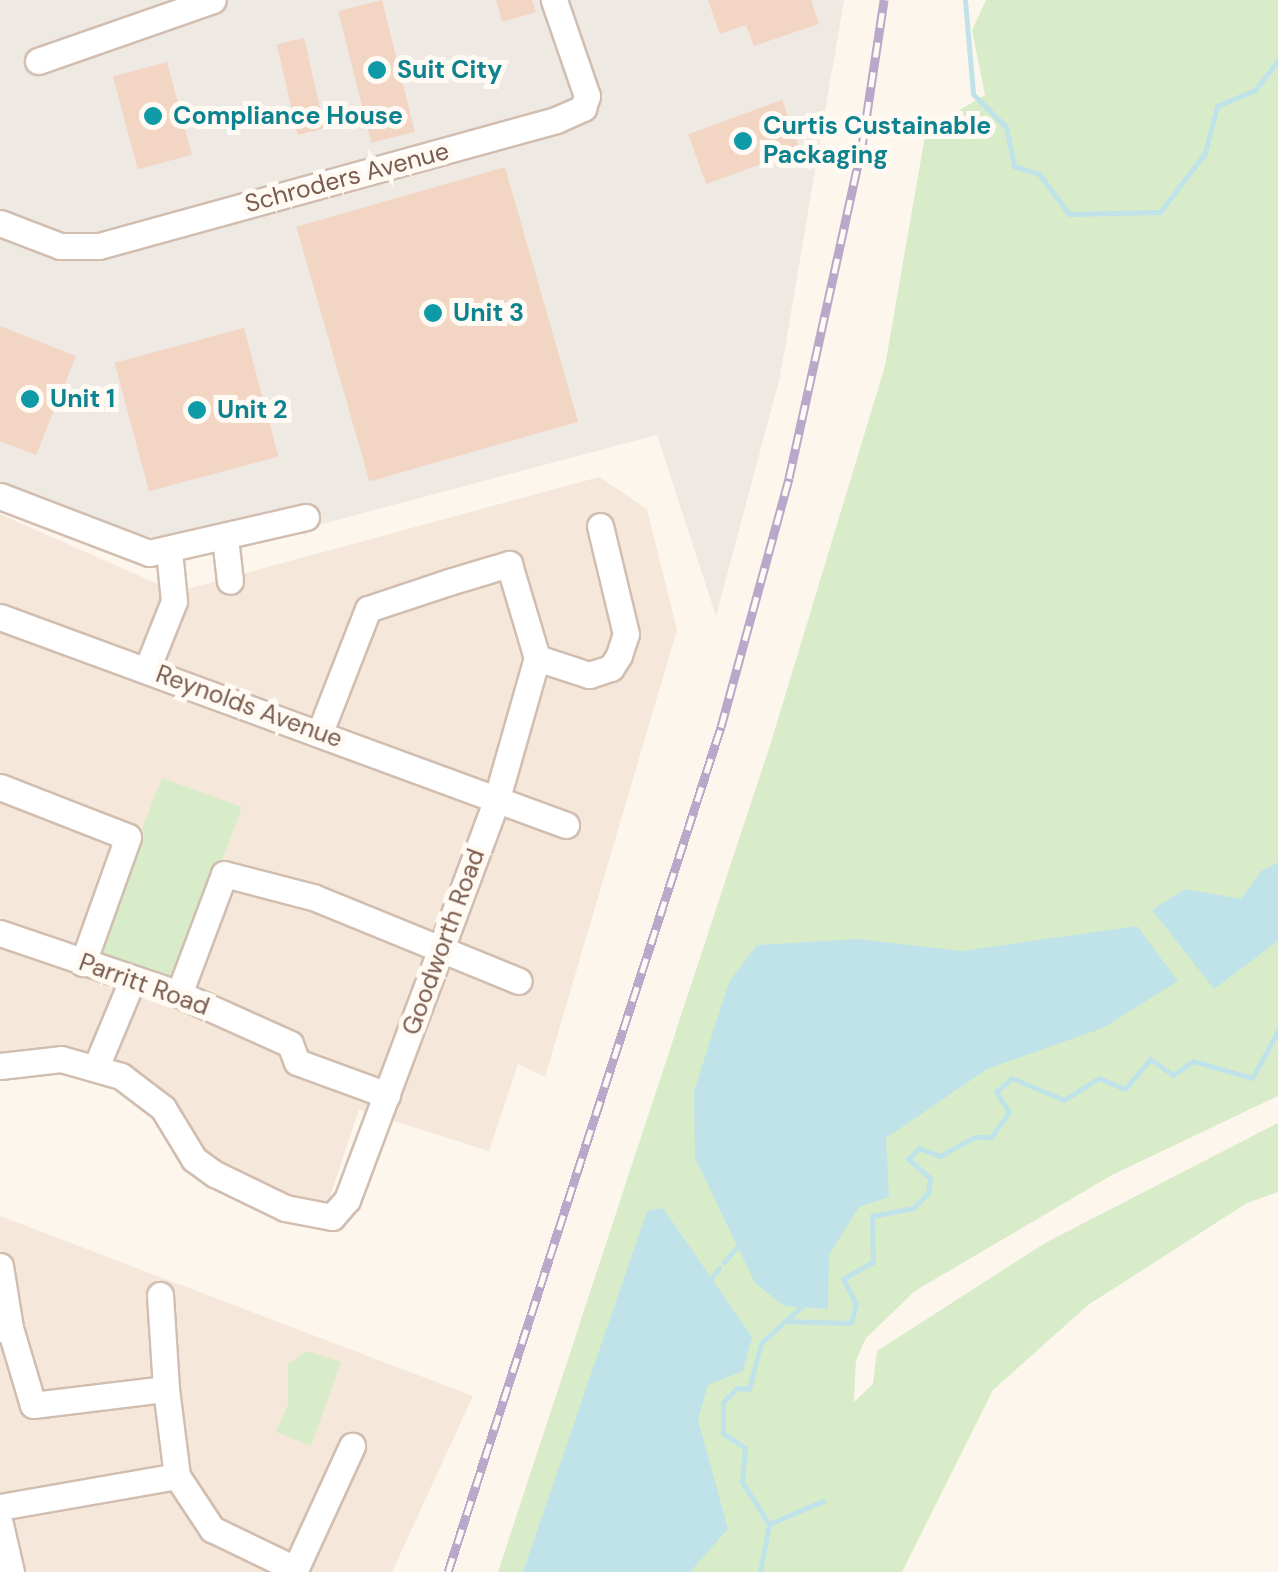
<!DOCTYPE html>
<html>
<head>
<meta charset="utf-8">
<style>
  body { margin:0 }
  #map { position:relative; width:1278px; height:1572px; overflow:hidden; background:#fdf6ec; font-family:"DM Sans",sans-serif }
  div>[style] { position:absolute }
  [style*='--x'] { left:calc(var(--x)*1px); top:calc(var(--y)*1px); width:calc(var(--w)*1px); rotate:calc(var(--a)*1deg) }
  .residential>* { inset:0; background:#f5e8da }
  .industrial>* { inset:0; background:#efe9e4 }
  .green>* { inset:0; background:#d8ecc9 }
  .water>* { inset:0; background:#bfe3e8 }
  .stream>* { height:5px; margin:-2.5px; padding:0 2.5px; transform-origin:2.5px; border-radius:2.5px; background:#bfe3e8 }
  .building>* { inset:0; background:#f3d5c3; transform-origin:0 0 }
  .roads { filter:drop-shadow(2px 0 #d1beb0) drop-shadow(-2px 0 #d1beb0) drop-shadow(0 2px #d1beb0) drop-shadow(0 -2px #d1beb0) }
  .minor>* { height:25px; margin:-12.5px; padding:0 12.5px; transform-origin:12.5px; border-radius:12.5px; background:#fff }
  .rail>* { height:9px; margin-top:-4.5px; transform-origin:0; background:repeating-linear-gradient(90deg,#fffaf3 0 15px,#b9a8c9 0 30px); box-sizing:border-box; border-block:2px solid #b9a8c9 }
  .dots>* { width:28px; height:28px; translate:-50% -50%; box-sizing:border-box; border:5px solid #fffaf3; border-radius:50% }
  span { translate:-50% -50%; white-space:nowrap; text-align:center; line-height:1.15; -webkit-text-stroke:10px #fffaf3; paint-order:stroke }
  .culture-label { font-size:25px; color:#0d838f; font-weight:700 }
  .left { translate:0 -50%; text-align:left }
  .street-label { font-size:25px; color:#7a5c4d }
</style>
</head>
<body>
<div id="map">
  <div class="residential">
    <i style="clip-path:polygon(599px 477px,647px 509px,677px 630px,545px 1077px,518px 1064px,489px 1151px,359px 1110px,326px 1208px,214px 1169px,156px 1097px,0 1055px,0 514px,176px 592px)"></i>
    <i style="clip-path:polygon(0 1216px,473px 1396px,392px 1572px,0 1572px)"></i>
  </div>
  <div class="industrial">
    <i style="clip-path:polygon(0 0,844px 0,780px 377px,716px 616px,657px 435px,318px 525px,304px 536px,296px 506px,164px 539px,134px 534px,0 481px)"></i>
  </div>
  <div class="green">
    <i style="clip-path:polygon(986px 0,1278px 0,1278px 1096px,1112px 1175px,915px 1291px,866px 1338px,856px 1360px,854px 1402px,873px 1384px,877px 1351px,1045px 1243px,1278px 1123px,1278px 1192px,1247px 1203px,1088px 1305px,993px 1390px,902px 1572px,498px 1572px,772px 739px,885px 366px,926px 130px,985px 95px,972px 30px)"></i>
    <i style="clip-path:polygon(162px 778px,242px 807px,178px 980px,105px 964px,95px 948px)"></i>
    <i style="clip-path:polygon(308px 1351px,341px 1362px,311px 1446px,276px 1432px,288px 1404px,288px 1364px)"></i>
  </div>
  <div class="water">
    <i style="clip-path:polygon(1278px 863px,1278px 941px,1214px 989px,1152px 910px,1185px 889px,1241px 899px,1262px 870px)"></i>
    <i style="clip-path:polygon(1137px 926px,1178px 981px,1103px 1028px,987px 1069px,886px 1138px,889px 1197px,859px 1207px,829px 1255px,828px 1309px,784px 1306px,755px 1283px,695px 1158px,694px 1091px,729px 982px,757px 945px,858px 939px,962px 951px)"></i>
    <i style="clip-path:polygon(663px 1208px,752px 1337px,743px 1371px,708px 1385px,698px 1420px,728px 1529px,690px 1572px,523px 1572px,647px 1211px)"></i>
  </div>
  <div class="stream">
    <i style="--x:965;--y:0;--w:94;--a:85.1"></i>
    <i style="--x:973;--y:94;--w:47;--a:45"></i>
    <i style="--x:1006;--y:127;--w:40;--a:78"></i>
    <i style="--x:1014;--y:166;--w:26;--a:18"></i>
    <i style="--x:1039;--y:174;--w:50;--a:53.1"></i>
    <i style="--x:1069;--y:214;--w:91;--a:-1.3"></i>
    <i style="--x:1160;--y:212;--w:74;--a:-52.7"></i>
    <i style="--x:1205;--y:153;--w:49;--a:-75.7"></i>
    <i style="--x:1217;--y:106;--w:41;--a:-22.8"></i>
    <i style="--x:1255;--y:90;--w:37;--a:-52"></i>
    <i style="--x:724;--y:1262;--w:18;--a:-49"></i>
    <i style="--x:711;--y:1278;--w:13;--a:-51"></i>
    <i style="--x:784;--y:1321;--w:67;--a:1.7"></i>
    <i style="--x:851;--y:1323;--w:20;--a:-75"></i>
    <i style="--x:856;--y:1304;--w:28;--a:-117"></i>
    <i style="--x:843;--y:1279;--w:34;--a:-30"></i>
    <i style="--x:873;--y:1262;--w:46;--a:-91.2"></i>
    <i style="--x:872;--y:1216;--w:42;--a:-11"></i>
    <i style="--x:913;--y:1208;--w:21;--a:-45"></i>
    <i style="--x:928;--y:1193;--w:15;--a:-82"></i>
    <i style="--x:930;--y:1178;--w:29;--a:-139"></i>
    <i style="--x:908;--y:1159;--w:16;--a:-45"></i>
    <i style="--x:919;--y:1148;--w:22;--a:21"></i>
    <i style="--x:940;--y:1156;--w:39;--a:-29"></i>
    <i style="--x:974;--y:1137;--w:17;--a:0"></i>
    <i style="--x:991;--y:1137;--w:31;--a:-54"></i>
    <i style="--x:1009;--y:1112;--w:24;--a:-123"></i>
    <i style="--x:996;--y:1092;--w:21;--a:-41"></i>
    <i style="--x:1012;--y:1078;--w:56;--a:22.9"></i>
    <i style="--x:1064;--y:1100;--w:41;--a:-32.2"></i>
    <i style="--x:1099;--y:1078;--w:28;--a:23"></i>
    <i style="--x:1125;--y:1089;--w:39;--a:-50"></i>
    <i style="--x:1150;--y:1059;--w:28;--a:35"></i>
    <i style="--x:1173;--y:1075;--w:24;--a:-35"></i>
    <i style="--x:1193;--y:1061;--w:61;--a:16.1"></i>
    <i style="--x:1252;--y:1078;--w:54;--a:-61"></i>
    <i style="--x:769;--y:1524;--w:59;--a:-23.1"></i>
    <i style="--x:760;--y:1572;--w:49;--a:-79.4"></i>
    <i style="--x:769;--y:1524;--w:50;--a:-122.7"></i>
    <i style="--x:742;--y:1482;--w:34;--a:-85"></i>
    <i style="--x:745;--y:1448;--w:27;--a:-146"></i>
    <i style="--x:723;--y:1433;--w:31;--a:-90"></i>
    <i style="--x:723;--y:1402;--w:20;--a:-45"></i>
    <i style="--x:737;--y:1388;--w:12;--a:5"></i>
    <i style="--x:749;--y:1389;--w:48;--a:-75.4"></i>
    <i style="--x:761;--y:1343;--w:58;--a:-42.2"></i>
  </div>
  <div class="building">
    <i style="left:382px;top:0;width:136px;height:45px;rotate:76deg"></i>
    <i style="clip-path:polygon(496px 0,532px 0,536px 12px,502px 22px)"></i>
    <i style="clip-path:polygon(708px 0,811px 0,819px 24px,754px 46px,746px 25px,720px 34px)"></i>
    <i style="left:304px;top:38px;width:93px;height:28px;rotate:77deg"></i>
    <i style="left:167px;top:62px;width:96px;height:56px;rotate:75deg"></i>
    <i style="left:782px;top:100px;width:53px;height:100px;rotate:70deg"></i>
    <i style="left:505px;top:167px;width:265px;height:217px;rotate:74deg"></i>
    <i style="clip-path:polygon(0 326px,76px 356px,36px 455px,0 441px)"></i>
    <i style="left:244px;top:328px;width:133px;height:134px;rotate:75deg"></i>
  </div>
  <div class="roads">
    <div class="minor">
      <i style="--x:38;--y:61;--w:185;--a:-19.2"></i>
      <i style="--x:0;--y:223;--w:64;--a:21"></i>
      <i style="--x:60;--y:246;--w:39;--a:0"></i>
      <i style="--x:99;--y:246;--w:474;--a:-15.4"></i>
      <i style="--x:556;--y:120;--w:30;--a:-24"></i>
      <i style="--x:583;--y:108;--w:13;--a:-72"></i>
      <i style="--x:587;--y:96;--w:102;--a:-109"></i>
      <i style="--x:0;--y:496;--w:160;--a:20.9"></i>
      <i style="--x:149;--y:553;--w:161;--a:-12.9"></i>
      <i style="--x:225;--y:538;--w:43;--a:83.4"></i>
      <i style="--x:0;--y:617;--w:603;--a:20.18"></i>
      <i style="--x:147;--y:669;--w:73;--a:-68.3"></i>
      <i style="--x:174;--y:601;--w:50;--a:-95.7"></i>
      <i style="--x:320;--y:732;--w:132;--a:-68.7"></i>
      <i style="--x:368;--y:609;--w:85;--a:-18.4"></i>
      <i style="--x:449;--y:582;--w:63;--a:-16.7"></i>
      <i style="--x:509;--y:564;--w:98;--a:73.4"></i>
      <i style="--x:0;--y:787;--w:137;--a:21.3"></i>
      <i style="--x:128;--y:837;--w:134;--a:109.7"></i>
      <i style="--x:0;--y:933;--w:189;--a:18.8"></i>
      <i style="--x:179;--y:994;--w:122;--a:24.2"></i>
      <i style="--x:290;--y:1044;--w:19;--a:69"></i>
      <i style="--x:297;--y:1062;--w:96;--a:20.1"></i>
      <i style="--x:179;--y:994;--w:128;--a:-69.4"></i>
      <i style="--x:224;--y:874;--w:92;--a:14.5"></i>
      <i style="--x:313;--y:897;--w:222;--a:22.2"></i>
      <i style="--x:0;--y:1066;--w:61;--a:-6.5"></i>
      <i style="--x:61;--y:1059;--w:62;--a:15.8"></i>
      <i style="--x:121;--y:1076;--w:53;--a:37.3"></i>
      <i style="--x:163;--y:1108;--w:60;--a:58.7"></i>
      <i style="--x:194;--y:1159;--w:26;--a:36"></i>
      <i style="--x:215;--y:1174;--w:78;--a:25.9"></i>
      <i style="--x:285;--y:1208;--w:48;--a:10.8"></i>
      <i style="--x:332;--y:1217;--w:23;--a:-49"></i>
      <i style="--x:347;--y:1200;--w:422;--a:-69.5"></i>
      <i style="--x:495;--y:805;--w:153;--a:-74.1"></i>
      <i style="--x:537;--y:658;--w:55;--a:18.1"></i>
      <i style="--x:589;--y:675;--w:23;--a:-18"></i>
      <i style="--x:611;--y:668;--w:15;--a:-58"></i>
      <i style="--x:619;--y:655;--w:22;--a:-72"></i>
      <i style="--x:626;--y:634;--w:111;--a:-103.5"></i>
      <i style="--x:96;--y:1067;--w:91;--a:-67.4"></i>
      <i style="--x:0;--y:1266;--w:63;--a:80.8"></i>
      <i style="--x:160;--y:1295;--w:94;--a:86.3"></i>
      <i style="--x:0;--y:1329;--w:10;--a:-6"></i>
      <i style="--x:10;--y:1328;--w:80;--a:73.4"></i>
      <i style="--x:33;--y:1405;--w:134;--a:-6.9"></i>
      <i style="--x:166;--y:1389;--w:88;--a:82.8"></i>
      <i style="--x:0;--y:1507;--w:180;--a:-9.9"></i>
      <i style="--x:177;--y:1476;--w:64;--a:56.6"></i>
      <i style="--x:212;--y:1529;--w:92;--a:25.7"></i>
      <i style="--x:0;--y:1524;--w:49;--a:77.1"></i>
      <i style="--x:294;--y:1572;--w:139;--a:-65.3"></i>
    </div>
  </div>
  <div class="rail">
    <i style="--x:448;--y:1572;--w:888;--a:-72.1"></i>
    <i style="--x:721;--y:727;--w:258;--a:-74.7"></i>
    <i style="--x:789;--y:478;--w:340;--a:-77.6"></i>
    <i style="--x:862;--y:146;--w:148;--a:-81.4"></i>
  </div>
  <div class="dots">
    <i style="left:377px;top:70px;background:#0f9aa8"></i>
    <i style="left:153px;top:116px;background:#0f9aa8"></i>
    <i style="left:743px;top:141px;background:#0f9aa8"></i>
    <i style="left:433px;top:313px;background:#0f9aa8"></i>
    <i style="left:30px;top:399px;background:#0f9aa8"></i>
    <i style="left:197px;top:410px;background:#0f9aa8"></i>
  </div>
  <div class="culture-label">
    <span class="left" style="left:397px;top:70px">Suit City</span>
    <span class="left" style="left:173px;top:116px">Compliance House</span>
    <span class="left" style="left:763px;top:141px">Curtis Custainable<br>Packaging</span>
    <span class="left" style="left:453px;top:313px">Unit 3</span>
    <span class="left" style="left:50px;top:399px">Unit 1</span>
    <span class="left" style="left:217px;top:410px">Unit 2</span>
  </div>
  <div class="street-label">
    <span style="left:347px;top:178px;rotate:-15deg">Schroders Avenue</span>
    <span style="left:249px;top:707px;rotate:20deg">Reynolds Avenue</span>
    <span style="left:444px;top:942px;rotate:-70deg">Goodworth Road</span>
    <span style="left:144px;top:985px;rotate:20deg">Parritt Road</span>
  </div>
</div>
</body>
</html>
